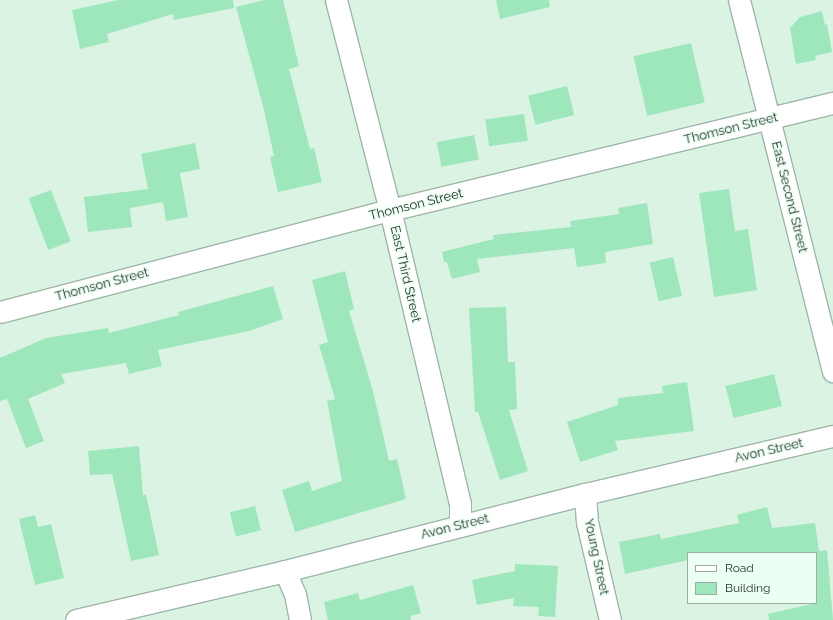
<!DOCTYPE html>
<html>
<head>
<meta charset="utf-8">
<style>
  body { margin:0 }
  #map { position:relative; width:833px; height:620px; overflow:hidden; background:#daf3e3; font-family:Raleway,sans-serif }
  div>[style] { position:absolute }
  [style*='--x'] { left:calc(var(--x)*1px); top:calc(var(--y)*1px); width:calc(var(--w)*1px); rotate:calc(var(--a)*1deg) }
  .building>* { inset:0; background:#9ee7bd; transform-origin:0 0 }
  .roads { filter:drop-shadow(1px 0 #9eb6a8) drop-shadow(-1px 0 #9eb6a8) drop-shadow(0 1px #9eb6a8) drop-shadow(0 -1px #9eb6a8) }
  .minor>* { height:21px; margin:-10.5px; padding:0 10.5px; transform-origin:10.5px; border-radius:10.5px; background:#fff }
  span { translate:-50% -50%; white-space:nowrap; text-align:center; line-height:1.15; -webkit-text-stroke:3px #ebfff2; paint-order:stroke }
  .street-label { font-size:13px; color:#28322c }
  .legend { position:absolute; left:687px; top:552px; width:130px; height:52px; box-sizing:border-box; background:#ebfff2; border:1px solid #9dada3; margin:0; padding:5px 7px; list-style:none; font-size:12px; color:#28322c }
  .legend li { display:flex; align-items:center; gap:8px; height:20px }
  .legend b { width:20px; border:1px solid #9dada3 }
</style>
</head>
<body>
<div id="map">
  <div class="building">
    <i style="clip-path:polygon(118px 0,233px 0,234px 8px,174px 20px,173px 14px,107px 34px,109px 42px,80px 49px,72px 10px)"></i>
    <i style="clip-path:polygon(264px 0,283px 0,299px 66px,289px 69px,310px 149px,314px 148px,322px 182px,278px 192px,270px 157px,274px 156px,263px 106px,236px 7px)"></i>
    <i style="clip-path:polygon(496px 0,549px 0,550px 7px,500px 19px)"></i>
    <i style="clip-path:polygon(822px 11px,825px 25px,827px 24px,832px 52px,815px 56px,816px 60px,796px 64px,790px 28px,800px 17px)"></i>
    <i style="left:691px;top:43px;width:61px;height:59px;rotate:77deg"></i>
    <i style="left:567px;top:86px;width:30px;height:40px;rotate:76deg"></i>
    <i style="left:524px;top:114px;width:27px;height:39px;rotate:82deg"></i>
    <i style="left:474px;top:135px;width:25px;height:38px;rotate:79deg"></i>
    <i style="clip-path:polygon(195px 143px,200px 169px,180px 173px,188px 217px,166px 221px,163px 202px,130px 208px,132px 227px,88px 232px,84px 197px,148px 189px,141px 154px)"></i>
    <i style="clip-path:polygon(729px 189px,735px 231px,748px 229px,757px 290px,714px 297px,699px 193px)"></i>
    <i style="left:51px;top:190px;width:55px;height:24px;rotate:69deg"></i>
    <i style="clip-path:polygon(647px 203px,653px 244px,605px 252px,606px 263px,577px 267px,574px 248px,477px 259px,480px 272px,452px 279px,447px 262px,444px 262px,442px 252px,494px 239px,493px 235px,571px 227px,570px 221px,619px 214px,618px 208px)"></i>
    <i style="left:673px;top:257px;width:40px;height:24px;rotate:77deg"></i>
    <i style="clip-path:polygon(345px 271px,354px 309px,349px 311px,373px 391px,389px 461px,397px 459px,406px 499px,295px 532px,282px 490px,309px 481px,312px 491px,342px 481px,327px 401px,335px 399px,319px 345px,328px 342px,312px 280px)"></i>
    <i style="clip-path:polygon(273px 286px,283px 319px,249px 331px,158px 350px,162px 366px,129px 374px,126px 363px,61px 374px,65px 383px,28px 399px,44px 441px,26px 448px,7px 399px,0 401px,0 358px,46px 338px,108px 328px,109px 333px,179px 315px,178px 312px)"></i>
    <i style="clip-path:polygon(506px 307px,508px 362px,515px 362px,517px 409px,509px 410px,528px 471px,500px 480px,478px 412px,475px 412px,469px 308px)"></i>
    <i style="left:774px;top:374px;width:33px;height:50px;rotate:76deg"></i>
    <i style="clip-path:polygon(687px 382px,694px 431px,615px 441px,618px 450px,580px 462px,567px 422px,618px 405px,618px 398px,663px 393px,662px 386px)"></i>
    <i style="clip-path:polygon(139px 446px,143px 495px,146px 495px,159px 555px,131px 561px,112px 474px,90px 475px,88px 451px)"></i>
    <i style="left:255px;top:506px;width:25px;height:26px;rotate:76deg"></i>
    <i style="clip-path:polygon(767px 507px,772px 528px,815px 523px,819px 551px,827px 550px,833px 620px,769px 620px,768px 614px,816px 603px,816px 553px,688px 553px,688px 560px,625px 574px,619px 542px,660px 534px,661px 539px,739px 523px,737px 515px)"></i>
    <i style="clip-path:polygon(35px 515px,38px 527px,51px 524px,64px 578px,35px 585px,19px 519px)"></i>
    <i style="clip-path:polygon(515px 564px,558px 566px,555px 617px,538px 616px,539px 607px,513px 606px,514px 598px,477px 605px,472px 580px,515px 571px)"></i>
    <i style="clip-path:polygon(413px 585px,421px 613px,410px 616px,411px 620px,328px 620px,324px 602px,358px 593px,360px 600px)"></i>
  </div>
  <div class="roads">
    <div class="minor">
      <i style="--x:336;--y:0;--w:217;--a:75.6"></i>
      <i style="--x:390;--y:210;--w:302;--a:76.6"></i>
      <i style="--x:460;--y:504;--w:22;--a:90"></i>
      <i style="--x:739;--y:0;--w:383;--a:75.8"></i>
      <i style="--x:0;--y:312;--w:403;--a:-14.7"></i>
      <i style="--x:390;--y:210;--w:456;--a:-13.6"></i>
      <i style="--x:585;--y:494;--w:28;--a:86"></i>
      <i style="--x:587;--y:522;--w:101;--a:76.8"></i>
      <i style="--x:285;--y:571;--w:25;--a:67"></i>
      <i style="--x:295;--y:594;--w:26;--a:79"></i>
      <i style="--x:76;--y:620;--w:215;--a:-13.2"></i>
      <i style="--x:285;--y:571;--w:310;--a:-14.4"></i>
      <i style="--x:585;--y:494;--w:255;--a:-13.2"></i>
    </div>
  </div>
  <div class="street-label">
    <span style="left:731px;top:129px;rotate:-14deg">Thomson Street</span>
    <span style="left:789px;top:197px;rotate:76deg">East Second Street</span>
    <span style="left:416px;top:205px;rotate:-14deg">Thomson Street</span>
    <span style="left:405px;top:274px;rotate:77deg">East Third Street</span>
    <span style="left:102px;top:285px;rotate:-15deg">Thomson Street</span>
    <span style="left:769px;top:451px;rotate:-13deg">Avon Street</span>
    <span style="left:455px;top:527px;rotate:-14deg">Avon Street</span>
    <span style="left:596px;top:557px;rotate:78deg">Young Street</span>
  </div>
  <ul class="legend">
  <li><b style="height:5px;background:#fff"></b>Road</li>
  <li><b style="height:11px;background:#9ee7bd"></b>Building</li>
  </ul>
</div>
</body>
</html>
